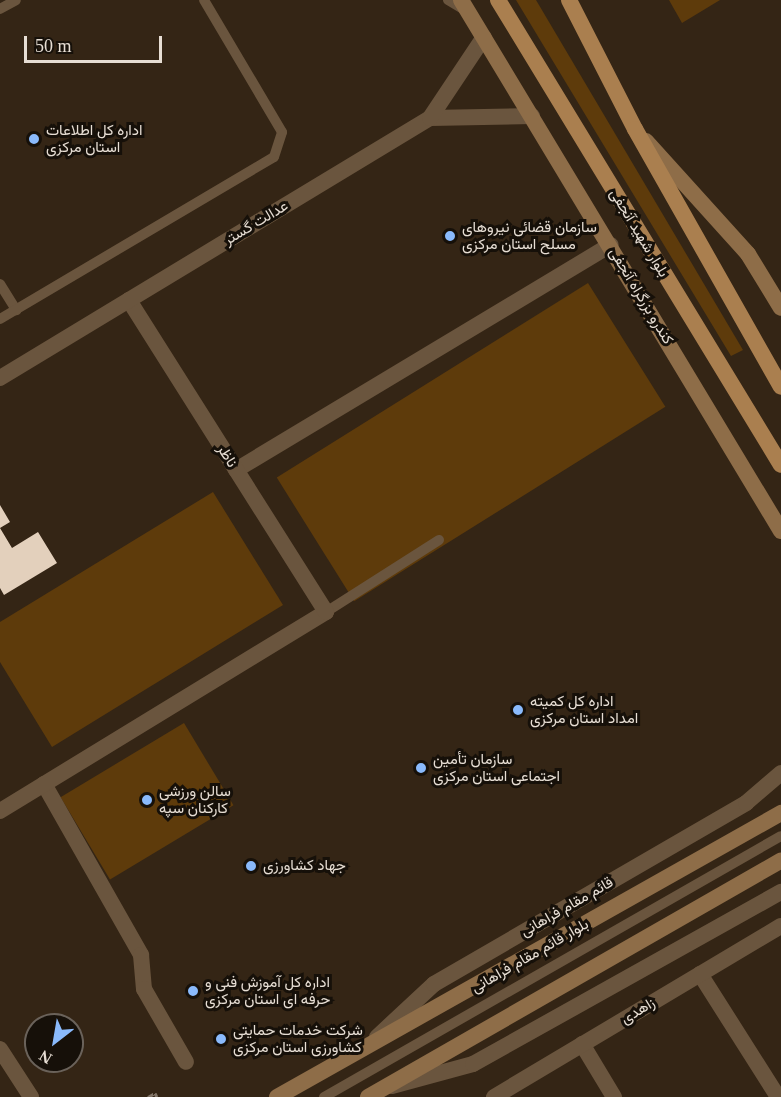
<!DOCTYPE html>
<html>
<head>
<meta charset="utf-8">
<style>
  body { margin:0 }
  #map { position:relative; width:781px; height:1097px; overflow:hidden; background:#342515; font-family:"Times New Roman",Vazirmatn,serif }
  div>[style] { position:absolute }
  [style*='--x'] { left:calc(var(--x)*1px); top:calc(var(--y)*1px); width:calc(var(--w)*1px); rotate:calc(var(--a)*1deg) }
  .green>* { inset:0; background:#5e3b0b; transform-origin:0 0 }
  .building>* { inset:0; background:#e3d0bc }
  .path>* { height:3px; margin-top:-1.5px; transform-origin:0; background:repeating-linear-gradient(90deg,#827568 0 6px,transparent 0 9px) }
  .service>* { height:10px; margin:-5px; padding:0 5px; transform-origin:5px; border-radius:5px; background:#6a553e }
  .minor>* { height:16px; margin:-8px; padding:0 8px; transform-origin:8px; border-radius:8px; background:#6a553e }
  .tertiary>* { height:16px; margin:-8px; padding:0 8px; transform-origin:8px; border-radius:8px; background:#6a553e }
  .secondary>* { height:16px; margin:-8px; padding:0 8px; transform-origin:8px; border-radius:8px; background:#8e6d48 }
  .primary>* { height:16px; margin:-8px; padding:0 8px; transform-origin:8px; border-radius:8px; background:#aa7f4f }
  .dots>* { width:16px; height:16px; translate:-50% -50%; box-sizing:border-box; border:3px solid #161009; border-radius:50% }
  span { translate:-50% -50%; white-space:nowrap; text-align:center; line-height:1.15; -webkit-text-stroke:6px #161009; paint-order:stroke }
  .poi-label { font-size:15px; color:#e7ded4 }
  .left { translate:0 -50%; text-align:left }
  .street-label { font-size:15px; color:#e7ded4 }
  .north { position:absolute; left:24px; top:1013px; width:60px; height:60px; box-sizing:border-box; background:#161009; border:2px solid #6a625a; border-radius:50%; rotate:211deg; font-size:16px; font-weight:700; line-height:24px; text-align:center; color:#e7ded4 }
  .north::after { content:''; display:block; margin:auto; width:21px; height:27px; background:#8abafc; clip-path:polygon(50% 0,100% 100%,50% 72%,0 100%) }
  .scale { position:absolute; left:24px; top:36px; width:138px; height:27px; box-sizing:border-box; border:3px solid #e7ded4; border-top:0; padding-left:8px; font-size:18px; line-height:21px; white-space:nowrap; color:#e7ded4; -webkit-text-stroke:4px #161009; paint-order:stroke }
</style>
</head>
<body>
<div id="map">
  <div class="green">
    <i style="clip-path:polygon(516px 0,536px 0,743px 350px,731px 356px)"></i>
    <i style="clip-path:polygon(669px 0,720px 0,682px 23px)"></i>
    <i style="left:588px;top:283px;width:146px;height:367px;rotate:58deg"></i>
    <i style="clip-path:polygon(213px 492px,283px 605px,52px 747px,0 662px,0 622px)"></i>
    <i style="left:184px;top:723px;width:96px;height:144px;rotate:59deg"></i>
  </div>
  <div class="building">
    <i style="clip-path:polygon(0 505px,10px 522px,0 528px,12px 548px,38px 532px,57px 563px,4px 595px,0 588px)"></i>
  </div>
  <div class="path">
    <i style="--x:148;--y:1097;--w:8;--a:-30"></i>
    <i style="--x:155;--y:1093;--w:4;--a:63"></i>
  </div>
  <div class="service">
    <i style="--x:448;--y:0;--w:21;--a:31"></i>
    <i style="--x:0;--y:9;--w:18;--a:-29"></i>
    <i style="--x:0;--y:284;--w:31;--a:58"></i>
    <i style="--x:0;--y:319;--w:318;--a:-30.6"></i>
    <i style="--x:274;--y:157;--w:26;--a:-72"></i>
    <i style="--x:282;--y:132;--w:153;--a:-120.6"></i>
    <i style="--x:326;--y:612;--w:134;--a:-32.5"></i>
    <i style="--x:324;--y:1097;--w:526;--a:-29.73"></i>
  </div>
  <div class="minor">
    <i style="--x:236;--y:470;--w:437;--a:-31"></i>
    <i style="--x:44;--y:784;--w:197;--a:60.4"></i>
    <i style="--x:141;--y:955;--w:34;--a:85"></i>
    <i style="--x:144;--y:989;--w:84;--a:60.1"></i>
    <i style="--x:0;--y:811;--w:382;--a:-31.4"></i>
    <i style="--x:326;--y:612;--w:369;--a:-122.3"></i>
    <i style="--x:700;--y:974;--w:146;--a:57.6"></i>
    <i style="--x:582;--y:1044;--w:62;--a:58.9"></i>
    <i style="--x:494;--y:1097;--w:334;--a:-30.8"></i>
  </div>
  <div class="tertiary">
    <i style="--x:430;--y:118;--w:102;--a:-1.1"></i>
    <i style="--x:0;--y:378;--w:502;--a:-31.16"></i>
    <i style="--x:430;--y:118;--w:97;--a:-56.3"></i>
    <i style="--x:377;--y:1037;--w:78;--a:-42.9"></i>
    <i style="--x:434;--y:984;--w:361;--a:-30.1"></i>
    <i style="--x:746;--y:803;--w:46;--a:-40.6"></i>
    <i style="--x:0;--y:1049;--w:57;--a:57.1"></i>
    <i style="--x:392;--y:1086;--w:84;--a:-15.2"></i>
    <i style="--x:473;--y:1064;--w:353;--a:-29.2"></i>
  </div>
  <div class="secondary">
    <i style="--x:461;--y:0;--w:620;--a:58.93"></i>
    <i style="--x:646;--y:141;--w:152;--a:47.9"></i>
    <i style="--x:748;--y:254;--w:63;--a:58.6"></i>
    <i style="--x:277;--y:1097;--w:579;--a:-29.4"></i>
    <i style="--x:368;--y:1097;--w:476;--a:-29.8"></i>
  </div>
  <div class="primary">
    <i style="--x:498;--y:0;--w:544;--a:58.68"></i>
    <i style="--x:569;--y:0;--w:145;--a:62.9"></i>
    <i style="--x:635;--y:129;--w:296;--a:60.5"></i>
  </div>
  <div class="dots">
    <i style="left:34px;top:139px;background:#8abafc"></i>
    <i style="left:450px;top:236px;background:#8abafc"></i>
    <i style="left:518px;top:710px;background:#8abafc"></i>
    <i style="left:421px;top:768px;background:#8abafc"></i>
    <i style="left:147px;top:800px;background:#8abafc"></i>
    <i style="left:251px;top:866px;background:#8abafc"></i>
    <i style="left:193px;top:991px;background:#8abafc"></i>
    <i style="left:221px;top:1039px;background:#8abafc"></i>
  </div>
  <div class="poi-label">
    <span class="left" style="left:46px;top:139px">اداره کل اطلاعات<br>استان مرکزی</span>
    <span class="left" style="left:462px;top:236px">سازمان قضائی نیروهای<br>مسلح استان مرکزی</span>
    <span class="left" style="left:530px;top:710px">اداره کل کمیته<br>امداد استان مرکزی</span>
    <span class="left" style="left:433px;top:768px">سازمان تأمین<br>اجتماعی استان مرکزی</span>
    <span class="left" style="left:159px;top:800px">سالن ورزشی<br>کارکنان سپه</span>
    <span class="left" style="left:263px;top:866px">جهاد کشاورزی</span>
    <span class="left" style="left:205px;top:991px">اداره کل آموزش فنی و<br>حرفه ای استان مرکزی</span>
    <span class="left" style="left:233px;top:1039px">شرکت خدمات حمایتی<br>کشاورزی استان مرکزی</span>
  </div>
  <div class="street-label">
    <span style="left:256px;top:223px;rotate:-31deg">عدالت گستر</span>
    <span style="left:639px;top:233px;rotate:59deg">بلوار شهید آنجفی</span>
    <span style="left:641px;top:296px;rotate:59deg">کندرو بزرگراه آنجفی</span>
    <span style="left:227px;top:456px;rotate:58deg">ناظر</span>
    <span style="left:567px;top:907px;rotate:-30deg">قائم مقام فراهانی</span>
    <span style="left:530px;top:956px;rotate:-30deg">بلوار قائم مقام فراهانی</span>
    <span style="left:638px;top:1011px;rotate:-31deg">زاهدی</span>
  </div>
  <div class="north">N</div>
  <div class="scale">50 m</div>
</div>
</body>
</html>
